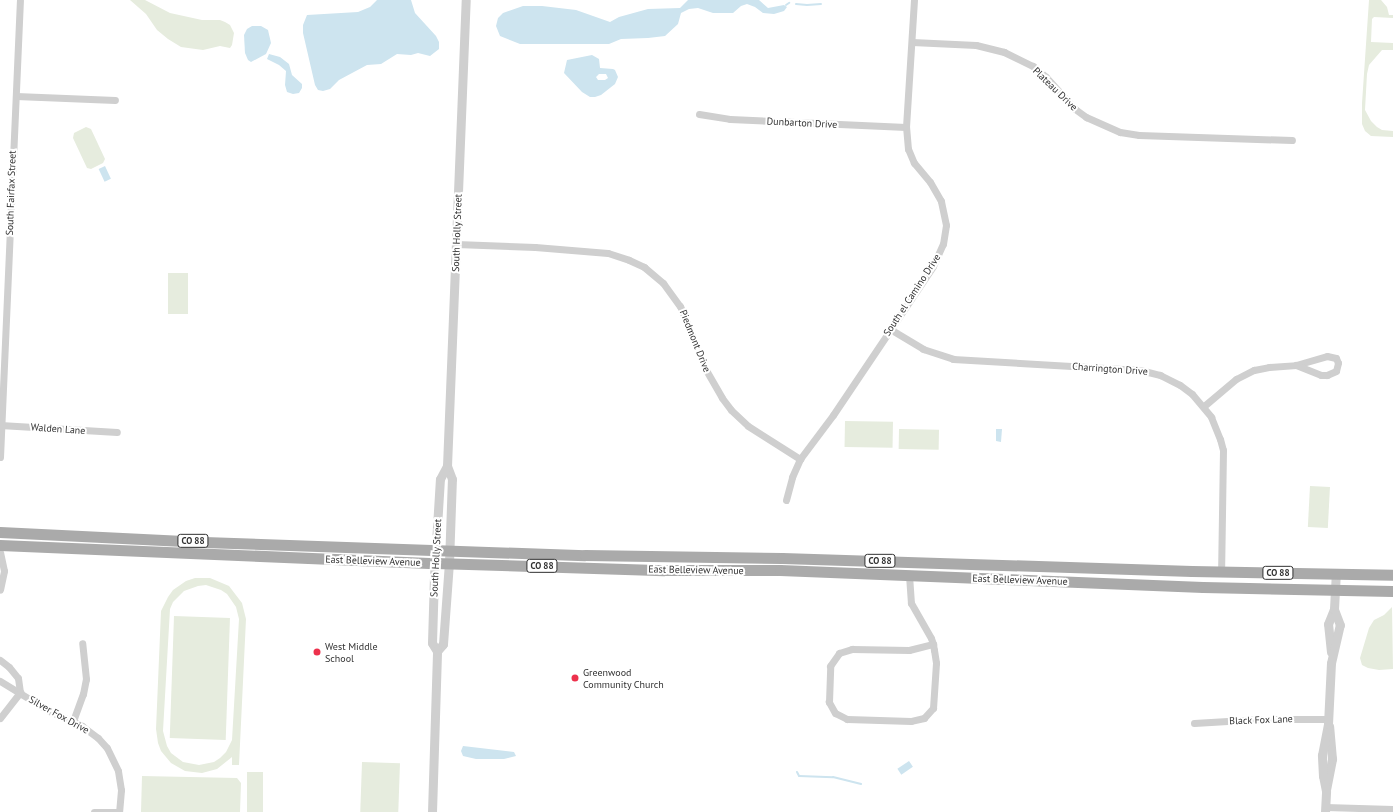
<!DOCTYPE html>
<html>
<head>
<meta charset="utf-8">
<style>
  body { margin:0 }
  #map { position:relative; width:1393px; height:812px; overflow:hidden; background:#fff; font-family:"PT Sans",sans-serif }
  div>[style] { position:absolute }
  [style*='--x'] { left:calc(var(--x)*1px); top:calc(var(--y)*1px); width:calc(var(--w)*1px); rotate:calc(var(--a)*1deg) }
  .green>* { inset:0; background:#e6ecde; transform-origin:0 0 }
  .water>* { inset:0; background:#cde4ef; transform-origin:0 0 }
  .stream>* { height:2px; margin:-1px; padding:0 1px; transform-origin:1px; border-radius:1px; background:#cde4ef }
  .minor>* { height:7px; margin:-3.5px; padding:0 3.5px; transform-origin:3.5px; border-radius:3.5px; background:#cfcfcf }
  .tertiary>* { height:9px; margin:-4.5px; padding:0 4.5px; transform-origin:4.5px; border-radius:4.5px; background:#cfcfcf }
  .primary>* { height:11px; margin:-5.5px; padding:0 5.5px; transform-origin:5.5px; border-radius:5.5px; background:#aaa }
  .dots>* { width:11px; height:11px; translate:-50% -50%; box-sizing:border-box; border:2px solid #fff; border-radius:50% }
  span { translate:-50% -50%; white-space:nowrap; text-align:center; line-height:1.15; -webkit-text-stroke:4px #fff; paint-order:stroke }
  .shield-label span { padding:1px 3px; background:#fff; border:1px solid; border-radius:3px; -webkit-text-stroke-width:0 }
  .shield-label { font-size:9px; color:#323232; font-weight:700 }
  .street-label { font-size:10px; color:#323232 }
  .poi-label { font-size:10px; color:#323232 }
  .left { translate:0 -50%; text-align:left }
</style>
</head>
<body>
<div id="map">
  <div class="green">
    <i style="clip-path:polygon(130px 0,145px 0,170px 13px,202px 20px,220px 20px,225px 22px,230px 25px,234px 33px,232px 45px,230px 48px,220px 46px,203px 50px,181px 47px,168px 39px,157px 30px,146px 14px)"></i>
    <i style="clip-path:polygon(1369px 0,1381px 0,1387px 7px,1389px 15px,1393px 15px,1393px 18px,1374px 17px,1372px 19px,1371px 42px,1393px 43px,1393px 50px,1382px 50px,1369px 65px,1367px 74px,1365px 110px,1371px 121px,1377px 127px,1382px 130px,1393px 131px,1393px 137px,1371px 136px,1365px 131px,1362px 124px,1362px 103px)"></i>
    <i style="clip-path:polygon(86px 127px,91px 129px,105px 159px,103px 163px,91px 169px,87px 168px,73px 138px,74px 133px)"></i>
    <i style="left:168px;top:273px;width:20px;height:41px"></i>
    <i style="left:845px;top:421px;width:48px;height:26px;rotate:1deg"></i>
    <i style="left:899px;top:429px;width:40px;height:20px;rotate:1deg"></i>
    <i style="left:1310px;top:486px;width:20px;height:41px;rotate:3deg"></i>
    <i style="clip-path:polygon(evenodd,195px 578px,210px 578px,229px 586px,242px 603px,246px 619px,239px 765px,232px 765px,232px 757px,217px 769px,202px 773px,185px 771px,171px 763px,161px 751px,158px 743px,156px 729px,161px 611px,168px 597px,173px 590px,186px 581px,195px 578px,206px 585px,221px 590px,227px 594px,236px 607px,239px 619px,232px 740px,226px 752px,220px 758px,214px 762px,199px 765px,183px 762px,171px 753px,167px 746px,163px 731px,170px 609px,173px 602px,184px 591px,198px 586px,206px 585px)"></i>
    <i style="clip-path:polygon(1392px 607px,1393px 669px,1379px 670px,1368px 668px,1362px 665px,1360px 658px,1369px 628px,1374px 620px,1384px 615px)"></i>
    <i style="left:174px;top:616px;width:56px;height:122px;rotate:2deg"></i>
    <i style="left:362px;top:762px;width:38px;height:50px;rotate:2deg"></i>
    <i style="left:247px;top:772px;width:16px;height:40px"></i>
    <i style="clip-path:polygon(142px 776px,237px 778px,241px 783px,240px 812px,141px 812px)"></i>
  </div>
  <div class="water">
    <i style="clip-path:polygon(377px 0,411px 0,415px 13px,436px 36px,439px 42px,439px 49px,430px 56px,418px 53px,411px 55px,397px 54px,381px 64px,367px 65px,339px 80px,330px 89px,323px 91px,318px 90px,315px 85px,303px 33px,303px 25px,307px 15px,358px 12px,370px 7px)"></i>
    <i style="clip-path:polygon(688px 0,759px 0,768px 8px,784px 5px,787px 7px,784px 11px,774px 14px,763px 13px,755px 7px,747px 4px,741px 6px,733px 13px,713px 13px,698px 8px,689px 9px,681px 13px,678px 24px,665px 36px,648px 38px,621px 39px,609px 44px,520px 44px,500px 36px,496px 26px,498px 18px,503px 13px,523px 6px,542px 6px,576px 10px,610px 22px,619px 17px,648px 9px,680px 8px)"></i>
    <i style="clip-path:polygon(252px 26px,261px 26px,268px 30px,271px 43px,266px 54px,251px 62px,248px 60px,245px 53px,244px 35px,247px 29px)"></i>
    <i style="clip-path:polygon(269px 54px,280px 57px,289px 64px,292px 75px,302px 84px,302px 88px,299px 93px,293px 94px,287px 92px,285px 85px,286px 71px,279px 65px,267px 59px)"></i>
    <i style="clip-path:polygon(evenodd,592px 55px,599px 59px,600px 68px,613px 69px,615px 70px,618px 77px,615px 84px,601px 95px,595px 97px,590px 97px,582px 92px,564px 73px,567px 60px,592px 55px,599px 74px,606px 74px,608px 78px,605px 80px,598px 80px,596px 77px,599px 74px)"></i>
    <i style="left:105px;top:166px;width:14px;height:7px;rotate:65deg"></i>
    <i style="clip-path:polygon(996px 429px,1002px 429px,1001px 442px,996px 441px)"></i>
    <i style="clip-path:polygon(463px 746px,514px 752px,516px 756px,504px 759px,476px 759px,463px 756px,461px 751px)"></i>
    <i style="left:909px;top:761px;width:7px;height:14px;rotate:56deg"></i>
  </div>
  <div class="stream">
    <i style="--x:796;--y:4;--w:11;--a:5"></i>
    <i style="--x:807;--y:5;--w:14;--a:-4"></i>
    <i style="--x:786;--y:5;--w:4;--a:-34"></i>
    <i style="--x:797;--y:772;--w:4;--a:63"></i>
    <i style="--x:799;--y:776;--w:34;--a:2"></i>
    <i style="--x:833;--y:777;--w:29;--a:14"></i>
  </div>
  <div class="minor">
    <i style="--x:912;--y:42;--w:64;--a:2.7"></i>
    <i style="--x:976;--y:45;--w:29;--a:14"></i>
    <i style="--x:1004;--y:52;--w:32;--a:26"></i>
    <i style="--x:1033;--y:66;--w:17;--a:40"></i>
    <i style="--x:1046;--y:77;--w:43;--a:47.8"></i>
    <i style="--x:1075;--y:109;--w:14;--a:36"></i>
    <i style="--x:1086;--y:117;--w:37;--a:24"></i>
    <i style="--x:1120;--y:132;--w:19;--a:9"></i>
    <i style="--x:1139;--y:135;--w:153;--a:1.9"></i>
    <i style="--x:16;--y:96;--w:99;--a:2.3"></i>
    <i style="--x:699;--y:114;--w:31;--a:9"></i>
    <i style="--x:730;--y:119;--w:176;--a:2.6"></i>
    <i style="--x:456;--y:244;--w:79;--a:2.2"></i>
    <i style="--x:535;--y:247;--w:73;--a:4.7"></i>
    <i style="--x:608;--y:253;--w:22;--a:18"></i>
    <i style="--x:629;--y:260;--w:17;--a:25"></i>
    <i style="--x:644;--y:267;--w:25;--a:40"></i>
    <i style="--x:663;--y:283;--w:29;--a:54"></i>
    <i style="--x:680;--y:306;--w:69;--a:67.9"></i>
    <i style="--x:706;--y:370;--w:32;--a:60"></i>
    <i style="--x:722;--y:398;--w:15;--a:53"></i>
    <i style="--x:731;--y:410;--w:23;--a:43"></i>
    <i style="--x:748;--y:426;--w:62;--a:32.4"></i>
    <i style="--x:890;--y:329;--w:39;--a:31"></i>
    <i style="--x:923;--y:349;--w:32;--a:18"></i>
    <i style="--x:953;--y:359;--w:187;--a:3.4"></i>
    <i style="--x:1140;--y:370;--w:21;--a:14"></i>
    <i style="--x:1160;--y:375;--w:22;--a:27"></i>
    <i style="--x:1180;--y:385;--w:15;--a:37"></i>
    <i style="--x:1192;--y:394;--w:30;--a:50"></i>
    <i style="--x:1211;--y:417;--w:24;--a:68"></i>
    <i style="--x:1220;--y:439;--w:11;--a:75"></i>
    <i style="--x:1223;--y:450;--w:122;--a:90.9"></i>
    <i style="--x:1204;--y:406;--w:42;--a:-40.2"></i>
    <i style="--x:1236;--y:379;--w:20;--a:-27"></i>
    <i style="--x:1254;--y:370;--w:15;--a:-11"></i>
    <i style="--x:1269;--y:367;--w:27;--a:-4"></i>
    <i style="--x:1296;--y:365;--w:32;--a:-16"></i>
    <i style="--x:1327;--y:356;--w:9;--a:13"></i>
    <i style="--x:1336;--y:358;--w:5;--a:68"></i>
    <i style="--x:1338;--y:363;--w:8;--a:104"></i>
    <i style="--x:1336;--y:371;--w:10;--a:156"></i>
    <i style="--x:1327;--y:375;--w:6;--a:180"></i>
    <i style="--x:1321;--y:375;--w:27;--a:-158"></i>
    <i style="--x:0;--y:425;--w:117;--a:3.4"></i>
    <i style="--x:0;--y:457;--w:457;--a:-87.5"></i>
    <i style="--x:786;--y:500;--w:24;--a:-75"></i>
    <i style="--x:792;--y:477;--w:20;--a:-66"></i>
    <i style="--x:800;--y:459;--w:55;--a:-53.1"></i>
    <i style="--x:833;--y:415;--w:179;--a:-56.1"></i>
    <i style="--x:933;--y:266;--w:24;--a:-66"></i>
    <i style="--x:943;--y:244;--w:19;--a:-81"></i>
    <i style="--x:946;--y:225;--w:25;--a:-102"></i>
    <i style="--x:941;--y:201;--w:22;--a:-120"></i>
    <i style="--x:930;--y:182;--w:25;--a:-130"></i>
    <i style="--x:914;--y:163;--w:15;--a:-113"></i>
    <i style="--x:908;--y:149;--w:22;--a:-95"></i>
    <i style="--x:906;--y:127;--w:127;--a:-86.4"></i>
    <i style="--x:0;--y:552;--w:19;--a:78"></i>
    <i style="--x:4;--y:571;--w:19;--a:102"></i>
    <i style="--x:909;--y:575;--w:28;--a:86"></i>
    <i style="--x:911;--y:603;--w:40;--a:60.3"></i>
    <i style="--x:931;--y:638;--w:6;--a:72"></i>
    <i style="--x:933;--y:644;--w:6;--a:81"></i>
    <i style="--x:934;--y:650;--w:13;--a:81"></i>
    <i style="--x:936;--y:663;--w:45;--a:93.8"></i>
    <i style="--x:933;--y:708;--w:13;--a:132"></i>
    <i style="--x:924;--y:718;--w:13;--a:167"></i>
    <i style="--x:911;--y:721;--w:64;--a:-178.2"></i>
    <i style="--x:847;--y:719;--w:13;--a:-153"></i>
    <i style="--x:835;--y:713;--w:13;--a:-119"></i>
    <i style="--x:829;--y:702;--w:36;--a:-88"></i>
    <i style="--x:830;--y:666;--w:16;--a:-55"></i>
    <i style="--x:839;--y:653;--w:14;--a:-17"></i>
    <i style="--x:852;--y:649;--w:57;--a:1"></i>
    <i style="--x:909;--y:650;--w:25;--a:-14"></i>
    <i style="--x:0;--y:660;--w:11;--a:38"></i>
    <i style="--x:9;--y:667;--w:14;--a:51"></i>
    <i style="--x:18;--y:678;--w:14;--a:82"></i>
    <i style="--x:0;--y:681;--w:57;--a:31.5"></i>
    <i style="--x:49;--y:711;--w:36;--a:24"></i>
    <i style="--x:82;--y:726;--w:20;--a:37"></i>
    <i style="--x:98;--y:738;--w:13;--a:48"></i>
    <i style="--x:107;--y:748;--w:25;--a:64"></i>
    <i style="--x:118;--y:771;--w:19;--a:81"></i>
    <i style="--x:121;--y:790;--w:22;--a:95"></i>
    <i style="--x:0;--y:718;--w:33;--a:-52"></i>
    <i style="--x:73;--y:721;--w:29;--a:-70"></i>
    <i style="--x:83;--y:694;--w:15;--a:-79"></i>
    <i style="--x:86;--y:679;--w:36;--a:-96"></i>
    <i style="--x:1194;--y:723;--w:67;--a:-3.4"></i>
    <i style="--x:1261;--y:719;--w:67;--a:0"></i>
    <i style="--x:1325;--y:807;--w:68;--a:1.7"></i>
    <i style="--x:94;--y:812;--w:23;--a:0"></i>
  </div>
  <div class="tertiary">
    <i style="--x:437;--y:651;--w:9;--a:-49"></i>
    <i style="--x:443;--y:644;--w:81;--a:-85.8"></i>
    <i style="--x:449;--y:563;--w:84;--a:-88"></i>
    <i style="--x:452;--y:479;--w:14;--a:-111"></i>
    <i style="--x:447;--y:466;--w:466;--a:-87.7"></i>
    <i style="--x:1331;--y:652;--w:28;--a:-96"></i>
    <i style="--x:1328;--y:624;--w:16;--a:-68"></i>
    <i style="--x:1326;--y:790;--w:32;--a:-79"></i>
    <i style="--x:1332;--y:759;--w:33;--a:-95"></i>
    <i style="--x:432;--y:812;--w:161;--a:-88.2"></i>
    <i style="--x:437;--y:651;--w:9;--a:-122"></i>
    <i style="--x:432;--y:643;--w:67;--a:-88.3"></i>
    <i style="--x:434;--y:576;--w:97;--a:-86.5"></i>
    <i style="--x:440;--y:479;--w:15;--a:-62"></i>
    <i style="--x:1325;--y:812;--w:21;--a:-87"></i>
    <i style="--x:1326;--y:791;--w:15;--a:-101"></i>
    <i style="--x:1323;--y:776;--w:21;--a:-93"></i>
    <i style="--x:1322;--y:755;--w:32;--a:-79"></i>
    <i style="--x:1328;--y:724;--w:61;--a:-87.2"></i>
    <i style="--x:1331;--y:663;--w:39;--a:-77"></i>
    <i style="--x:1340;--y:625;--w:17;--a:-111"></i>
    <i style="--x:1334;--y:609;--w:35;--a:-87"></i>
  </div>
  <div class="primary">
    <i style="--x:0;--y:532;--w:204;--a:2.8"></i>
    <i style="--x:204;--y:542;--w:381;--a:2"></i>
    <i style="--x:585;--y:555;--w:197;--a:0.9"></i>
    <i style="--x:782;--y:558;--w:410;--a:1.8"></i>
    <i style="--x:1192;--y:571;--w:201;--a:1.1"></i>
    <i style="--x:0;--y:545;--w:435;--a:2.4"></i>
    <i style="--x:435;--y:563;--w:229;--a:1.8"></i>
    <i style="--x:664;--y:570;--w:116;--a:0"></i>
    <i style="--x:780;--y:570;--w:423;--a:2.3"></i>
    <i style="--x:1203;--y:587;--w:190;--a:1.2"></i>
  </div>
  <div class="dots">
    <i style="left:317px;top:652px;background:#ed314c"></i>
    <i style="left:575px;top:678px;background:#ed314c"></i>
  </div>
  <div class="shield-label">
    <span style="left:193px;top:541px">CO 88</span>
    <span style="left:880px;top:561px">CO 88</span>
    <span style="left:542px;top:566px">CO 88</span>
    <span style="left:1278px;top:573px">CO 88</span>
  </div>
  <div class="street-label">
    <span style="left:1055px;top:89px;rotate:44deg">Plateau Drive</span>
    <span style="left:802px;top:123px;rotate:3deg">Dunbarton Drive</span>
    <span style="left:11px;top:193px;rotate:-88deg">South Fairfax Street</span>
    <span style="left:457px;top:233px;rotate:-88deg">South Holly Street</span>
    <span style="left:912px;top:295px;rotate:-57deg">South el Camino Drive</span>
    <span style="left:695px;top:341px;rotate:68deg">Piedmont Drive</span>
    <span style="left:1110px;top:369px;rotate:4deg">Charrington Drive</span>
    <span style="left:58px;top:429px;rotate:4deg">Walden Lane</span>
    <span style="left:436px;top:558px;rotate:-87deg">South Holly Street</span>
    <span style="left:373px;top:561px;rotate:2deg">East Belleview Avenue</span>
    <span style="left:696px;top:570px;rotate:1deg">East Belleview Avenue</span>
    <span style="left:1020px;top:580px;rotate:2deg">East Belleview Avenue</span>
    <span style="left:59px;top:715px;rotate:29deg">Silver Fox Drive</span>
    <span style="left:1261px;top:720px;rotate:-2deg">Black Fox Lane</span>
  </div>
  <div class="poi-label">
    <span class="left" style="left:325px;top:652px">West Middle<br>School</span>
    <span class="left" style="left:583px;top:678px">Greenwood<br>Community Church</span>
  </div>
</div>
</body>
</html>
